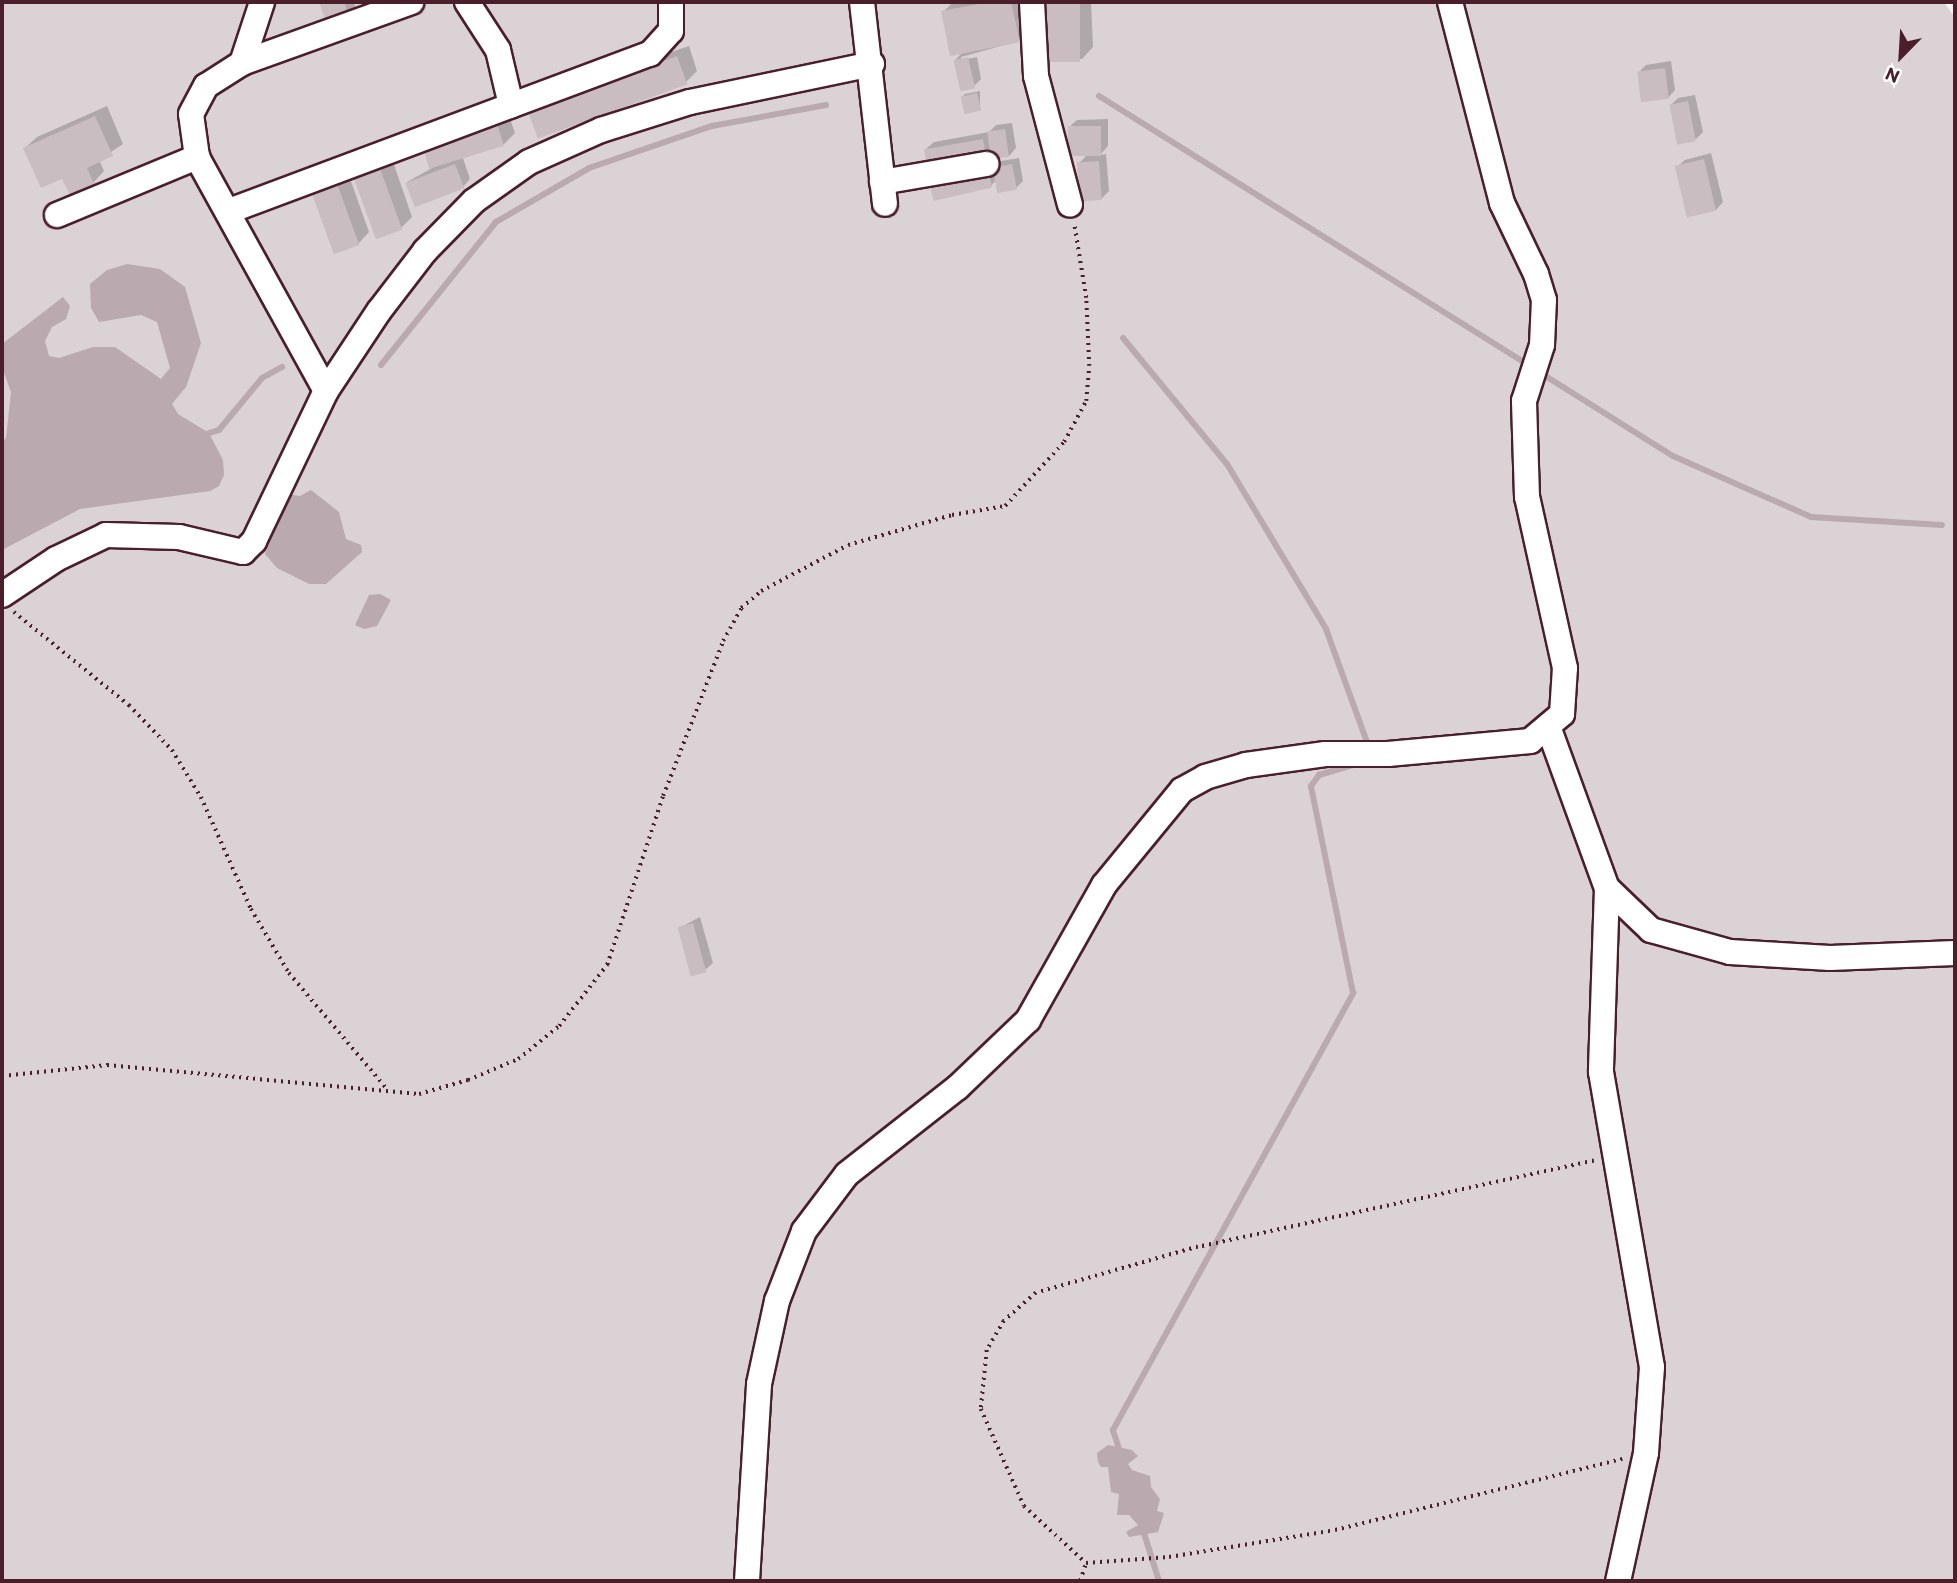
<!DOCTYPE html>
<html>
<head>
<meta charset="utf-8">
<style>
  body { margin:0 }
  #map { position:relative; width:1957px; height:1583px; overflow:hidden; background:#f4f2f2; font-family:Itim,sans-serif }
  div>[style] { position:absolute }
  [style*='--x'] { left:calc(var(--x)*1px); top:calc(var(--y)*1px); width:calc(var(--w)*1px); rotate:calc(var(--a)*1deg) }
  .green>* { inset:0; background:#dbd2d5 }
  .water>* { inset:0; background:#baa9ae }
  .shadow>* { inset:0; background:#0003 }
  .stream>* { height:6px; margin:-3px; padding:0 3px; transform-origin:3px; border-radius:3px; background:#baa9ae }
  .building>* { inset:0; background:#cabdc1; transform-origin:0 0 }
  .path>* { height:3.5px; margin-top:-1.75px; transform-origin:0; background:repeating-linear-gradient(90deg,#4a1f2b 0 2px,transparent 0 7px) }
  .roads { filter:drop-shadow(2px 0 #4a1f2b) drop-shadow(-2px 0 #4a1f2b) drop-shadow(0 2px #4a1f2b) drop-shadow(0 -2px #4a1f2b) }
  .minor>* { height:24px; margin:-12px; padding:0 12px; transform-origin:12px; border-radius:12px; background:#fff }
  span { translate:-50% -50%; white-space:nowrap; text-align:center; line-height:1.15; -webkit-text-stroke:6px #fff; paint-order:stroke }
  .frame { position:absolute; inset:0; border:4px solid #4a1f2b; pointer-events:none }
  .north { position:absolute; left:1866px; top:21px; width:70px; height:70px; -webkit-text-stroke:5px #fff; paint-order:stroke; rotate:204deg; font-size:19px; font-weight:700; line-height:28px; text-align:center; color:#4a1f2b }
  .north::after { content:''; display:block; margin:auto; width:24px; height:32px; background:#4a1f2b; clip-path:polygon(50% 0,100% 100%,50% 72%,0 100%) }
</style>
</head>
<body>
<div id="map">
  <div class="green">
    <i style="clip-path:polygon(2px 2px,1944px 2px,1955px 18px,1955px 1581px,2px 1581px)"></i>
  </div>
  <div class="water">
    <i style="clip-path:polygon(127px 264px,160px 269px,185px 287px,201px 343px,186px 387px,172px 404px,178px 414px,209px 433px,223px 460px,224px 475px,219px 486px,210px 491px,80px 509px,2px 550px,2px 442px,6px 438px,11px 392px,3px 370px,2px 344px,63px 297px,70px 306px,66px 319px,52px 327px,45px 341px,49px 356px,59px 358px,93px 347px,115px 347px,161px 379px,170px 368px,157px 322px,141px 315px,99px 322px,91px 308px,90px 284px,107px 270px)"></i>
    <i style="clip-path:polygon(311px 490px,339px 512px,346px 539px,361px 545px,362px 552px,326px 584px,309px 584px,277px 568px,265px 554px,287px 494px,300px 496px)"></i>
    <i style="clip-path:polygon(380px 594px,391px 600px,377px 626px,364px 629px,355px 625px,369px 595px)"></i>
    <i style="clip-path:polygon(1108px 1445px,1132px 1450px,1138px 1456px,1128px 1464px,1132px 1470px,1150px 1476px,1151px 1487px,1160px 1499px,1157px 1511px,1164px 1513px,1158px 1532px,1129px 1537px,1126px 1532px,1138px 1525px,1129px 1515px,1117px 1515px,1119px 1494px,1111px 1492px,1108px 1467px,1101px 1467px,1098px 1462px,1097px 1453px)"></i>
  </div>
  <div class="shadow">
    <i style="clip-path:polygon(321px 2px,353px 2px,356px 8px,328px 23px)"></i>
    <i style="clip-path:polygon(953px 2px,1025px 2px,1030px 29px,1019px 41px,961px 57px,961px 60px,977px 57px,981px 79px,974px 86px,955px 60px,964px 51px,943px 12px)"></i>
    <i style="clip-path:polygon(1047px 2px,1091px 2px,1093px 47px,1082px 59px,1050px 60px)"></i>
    <i style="clip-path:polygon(689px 46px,697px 71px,686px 82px,541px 97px)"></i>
    <i style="clip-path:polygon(1671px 61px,1675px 90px,1668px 98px,1639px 72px,1646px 65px)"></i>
    <i style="clip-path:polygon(980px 91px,980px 110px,962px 97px,965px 94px)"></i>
    <i style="clip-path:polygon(1695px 95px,1703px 132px,1696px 139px,1671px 105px,1678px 98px)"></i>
    <i style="clip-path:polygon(107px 106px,123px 144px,99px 160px,104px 171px,93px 183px,63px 176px,25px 148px,37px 137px)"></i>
    <i style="clip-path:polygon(507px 110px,515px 133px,504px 144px,463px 158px,470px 179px,463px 187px,407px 182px,432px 168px)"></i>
    <i style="clip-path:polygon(1108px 119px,1108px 146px,1100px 155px,1106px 154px,1109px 191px,1101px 199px,1079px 163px,1088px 154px,1069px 127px,1077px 120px)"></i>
    <i style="clip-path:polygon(1012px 123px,1016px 148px,1009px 156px,991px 149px,985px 155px,926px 149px,934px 142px,989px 132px,996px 125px)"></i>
    <i style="clip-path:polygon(390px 153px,412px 217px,401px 228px,365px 161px)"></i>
    <i style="clip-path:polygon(1711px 153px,1723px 202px,1716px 210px,1677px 167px,1685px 160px)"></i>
    <i style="clip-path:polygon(1019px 158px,1023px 181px,1016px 188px,996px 180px,991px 186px,933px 195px,1001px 161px)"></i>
    <i style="clip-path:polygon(347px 170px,369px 232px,358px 244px,312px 190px)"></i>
    <i style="clip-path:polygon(700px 917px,713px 963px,705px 970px,679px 928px)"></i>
  </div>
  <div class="stream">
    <i style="--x:1099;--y:96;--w:509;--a:32.07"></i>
    <i style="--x:1123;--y:338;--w:163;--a:50.5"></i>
    <i style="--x:1227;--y:464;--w:192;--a:59"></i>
    <i style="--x:1326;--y:629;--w:120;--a:70.1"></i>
    <i style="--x:1367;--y:742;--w:8;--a:104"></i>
    <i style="--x:381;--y:365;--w:184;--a:-51.2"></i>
    <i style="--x:496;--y:222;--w:108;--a:-30.1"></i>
    <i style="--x:589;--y:168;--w:130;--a:-18.9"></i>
    <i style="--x:712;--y:126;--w:116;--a:-10.4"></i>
    <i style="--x:1539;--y:372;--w:158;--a:32.1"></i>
    <i style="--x:1673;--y:456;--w:151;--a:23.8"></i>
    <i style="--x:1811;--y:517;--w:131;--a:3.5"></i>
    <i style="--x:209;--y:433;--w:10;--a:-17"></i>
    <i style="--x:219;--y:430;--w:67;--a:-50.4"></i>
    <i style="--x:262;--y:378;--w:23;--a:-29"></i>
    <i style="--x:1120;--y:1452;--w:23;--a:-108"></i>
    <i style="--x:1113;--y:1430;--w:499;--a:-61.2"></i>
    <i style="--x:1353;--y:993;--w:211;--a:-101.5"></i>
    <i style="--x:1311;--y:786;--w:14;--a:-54"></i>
    <i style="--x:1319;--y:775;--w:43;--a:-16.3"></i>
    <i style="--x:1143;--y:1530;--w:53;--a:72.6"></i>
  </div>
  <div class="building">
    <i style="clip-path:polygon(319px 2px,344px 2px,349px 17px,327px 25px)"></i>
    <i style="clip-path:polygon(990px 2px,1011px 2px,1020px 42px,950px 56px,941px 11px)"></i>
    <i style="left:1045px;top:2px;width:35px;height:60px"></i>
    <i style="left:677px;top:56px;width:30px;height:159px;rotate:70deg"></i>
    <i style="left:968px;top:57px;width:32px;height:15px;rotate:77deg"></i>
    <i style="left:1665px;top:68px;width:31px;height:28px;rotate:83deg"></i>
    <i style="left:977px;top:93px;width:18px;height:17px;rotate:77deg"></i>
    <i style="left:1688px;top:101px;width:41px;height:19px;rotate:79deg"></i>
    <i style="clip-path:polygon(95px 116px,113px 156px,87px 168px,94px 184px,70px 195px,62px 179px,41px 188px,23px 148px)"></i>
    <i style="left:496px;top:120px;width:27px;height:78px;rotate:73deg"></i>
    <i style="left:1068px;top:126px;width:33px;height:30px"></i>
    <i style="left:1005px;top:129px;width:28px;height:18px;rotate:82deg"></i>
    <i style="left:983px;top:139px;width:17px;height:60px;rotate:80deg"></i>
    <i style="left:1704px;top:159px;width:53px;height:30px;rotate:77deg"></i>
    <i style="left:1099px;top:161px;width:39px;height:22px;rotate:86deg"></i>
    <i style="left:378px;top:163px;width:71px;height:28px;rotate:70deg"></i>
    <i style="left:455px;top:164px;width:26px;height:53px;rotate:69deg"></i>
    <i style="left:1012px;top:164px;width:26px;height:20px;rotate:79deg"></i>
    <i style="left:988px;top:170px;width:18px;height:60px;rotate:77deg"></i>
    <i style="left:336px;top:181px;width:68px;height:27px;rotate:70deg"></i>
    <i style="left:693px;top:923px;width:51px;height:16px;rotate:75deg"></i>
  </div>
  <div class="path">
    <i style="--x:14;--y:612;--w:148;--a:39"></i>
    <i style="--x:129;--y:705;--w:62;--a:46.3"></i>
    <i style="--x:172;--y:750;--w:55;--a:58.3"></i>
    <i style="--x:201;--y:797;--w:123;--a:65.9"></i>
    <i style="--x:251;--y:909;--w:74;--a:59.3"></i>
    <i style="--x:289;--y:973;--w:153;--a:49.8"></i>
    <i style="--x:2;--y:1076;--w:106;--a:-6"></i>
    <i style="--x:107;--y:1065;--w:313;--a:5.3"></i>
    <i style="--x:419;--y:1094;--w:51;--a:-15.9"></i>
    <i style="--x:468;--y:1080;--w:54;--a:-22.8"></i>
    <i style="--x:518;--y:1059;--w:53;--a:-38.8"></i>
    <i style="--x:559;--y:1026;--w:78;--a:-51.8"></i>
    <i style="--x:607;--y:965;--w:178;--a:-71.7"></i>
    <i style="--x:663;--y:796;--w:166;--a:-68.8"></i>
    <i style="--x:723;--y:641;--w:38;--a:-61"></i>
    <i style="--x:741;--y:608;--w:26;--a:-40"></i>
    <i style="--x:761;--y:591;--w:98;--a:-27.9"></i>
    <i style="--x:848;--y:545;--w:108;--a:-16.1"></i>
    <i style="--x:952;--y:515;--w:54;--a:-9.6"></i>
    <i style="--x:1005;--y:506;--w:87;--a:-47.3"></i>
    <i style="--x:1064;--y:442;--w:47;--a:-61.8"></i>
    <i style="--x:1086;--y:401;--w:35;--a:-85"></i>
    <i style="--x:1089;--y:366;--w:68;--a:-92.5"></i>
    <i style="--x:1086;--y:298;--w:75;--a:-99.2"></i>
    <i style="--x:1594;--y:1161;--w:405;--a:167.7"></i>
    <i style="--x:1198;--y:1247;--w:168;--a:164.1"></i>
    <i style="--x:1036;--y:1293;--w:43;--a:138.8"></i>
    <i style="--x:1004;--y:1321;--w:34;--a:120"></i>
    <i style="--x:987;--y:1350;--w:59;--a:95.8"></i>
    <i style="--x:981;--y:1409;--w:106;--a:66.1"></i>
    <i style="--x:1024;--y:1506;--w:84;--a:42.6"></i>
    <i style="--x:1086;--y:1563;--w:83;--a:-4.1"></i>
    <i style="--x:1169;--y:1557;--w:168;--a:-9.2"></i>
    <i style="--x:1335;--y:1530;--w:296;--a:-13.9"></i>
    <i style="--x:1080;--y:1581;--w:19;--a:-72"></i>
  </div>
  <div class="roads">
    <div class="minor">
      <i style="--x:467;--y:2;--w:57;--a:57.1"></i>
      <i style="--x:498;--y:50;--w:57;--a:76.7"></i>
      <i style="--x:862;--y:2;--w:203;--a:83.5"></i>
      <i style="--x:1032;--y:2;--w:74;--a:86.9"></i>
      <i style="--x:1036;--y:76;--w:133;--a:75.2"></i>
      <i style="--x:242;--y:63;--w:64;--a:-71.8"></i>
      <i style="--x:882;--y:182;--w:106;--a:-9.8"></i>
      <i style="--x:229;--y:211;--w:449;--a:-20.5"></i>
      <i style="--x:650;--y:54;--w:31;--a:-48"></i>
      <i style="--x:671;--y:31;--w:29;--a:-90"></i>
      <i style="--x:57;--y:215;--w:152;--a:-22.5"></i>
      <i style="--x:326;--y:391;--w:267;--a:-118.9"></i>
      <i style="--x:197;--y:157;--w:43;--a:-97.9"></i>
      <i style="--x:191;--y:114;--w:32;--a:-62"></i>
      <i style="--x:206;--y:86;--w:43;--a:-32.6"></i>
      <i style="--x:242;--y:63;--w:180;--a:-19.8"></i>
      <i style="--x:2;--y:595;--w:65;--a:-33.7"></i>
      <i style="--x:56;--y:559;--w:55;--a:-25.6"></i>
      <i style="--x:106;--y:535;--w:73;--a:1.6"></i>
      <i style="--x:179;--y:537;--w:66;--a:13.2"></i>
      <i style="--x:243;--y:552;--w:16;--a:-45"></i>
      <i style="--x:254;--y:541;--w:166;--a:-64.4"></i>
      <i style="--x:326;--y:391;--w:96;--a:-56.5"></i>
      <i style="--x:379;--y:311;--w:76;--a:-52.5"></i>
      <i style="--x:425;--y:251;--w:70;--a:-45.6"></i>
      <i style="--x:474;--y:201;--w:67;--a:-35.3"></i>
      <i style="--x:529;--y:162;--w:79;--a:-24"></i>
      <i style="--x:601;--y:130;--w:93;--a:-17.5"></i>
      <i style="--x:690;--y:102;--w:186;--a:-11.8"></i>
      <i style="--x:1549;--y:729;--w:169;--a:70"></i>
      <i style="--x:1607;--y:888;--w:61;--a:43.7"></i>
      <i style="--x:1651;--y:930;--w:82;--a:15.6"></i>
      <i style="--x:1730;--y:952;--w:100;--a:3.4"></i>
      <i style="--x:1830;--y:958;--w:125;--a:-2.3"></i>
      <i style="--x:1607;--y:888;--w:184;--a:91.9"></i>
      <i style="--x:1601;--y:1072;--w:299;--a:80.2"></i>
      <i style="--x:1652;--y:1367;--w:86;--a:94"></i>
      <i style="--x:1646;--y:1453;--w:131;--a:102.3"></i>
      <i style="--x:747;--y:1581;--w:197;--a:-86.5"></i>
      <i style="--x:759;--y:1384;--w:85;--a:-77.8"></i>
      <i style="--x:777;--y:1301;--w:75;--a:-68.9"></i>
      <i style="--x:804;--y:1231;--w:71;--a:-53"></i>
      <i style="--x:847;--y:1174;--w:141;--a:-38.1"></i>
      <i style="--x:958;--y:1087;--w:97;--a:-43.7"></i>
      <i style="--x:1028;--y:1020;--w:155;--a:-60.6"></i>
      <i style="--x:1104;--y:885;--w:123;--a:-50.6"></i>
      <i style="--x:1182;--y:790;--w:26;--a:-29"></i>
      <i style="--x:1205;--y:777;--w:43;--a:-16.3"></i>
      <i style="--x:1246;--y:765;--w:80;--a:-7.9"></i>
      <i style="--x:1325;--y:754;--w:63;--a:0"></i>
      <i style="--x:1388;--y:754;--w:143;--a:-5.2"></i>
      <i style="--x:1530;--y:741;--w:42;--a:-40.2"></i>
      <i style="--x:1562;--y:714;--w:46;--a:-86.3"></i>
      <i style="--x:1565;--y:668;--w:175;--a:-102.5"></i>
      <i style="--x:1527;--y:497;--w:96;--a:-91.8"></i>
      <i style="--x:1524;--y:401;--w:59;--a:-72.2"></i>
      <i style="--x:1542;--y:345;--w:45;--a:-87.5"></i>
      <i style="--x:1544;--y:300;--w:27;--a:-107"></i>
      <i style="--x:1536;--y:274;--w:79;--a:-115.6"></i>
      <i style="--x:1502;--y:203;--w:208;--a:-104.5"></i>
    </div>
  </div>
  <div class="frame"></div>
  <div class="north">N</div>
</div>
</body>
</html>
